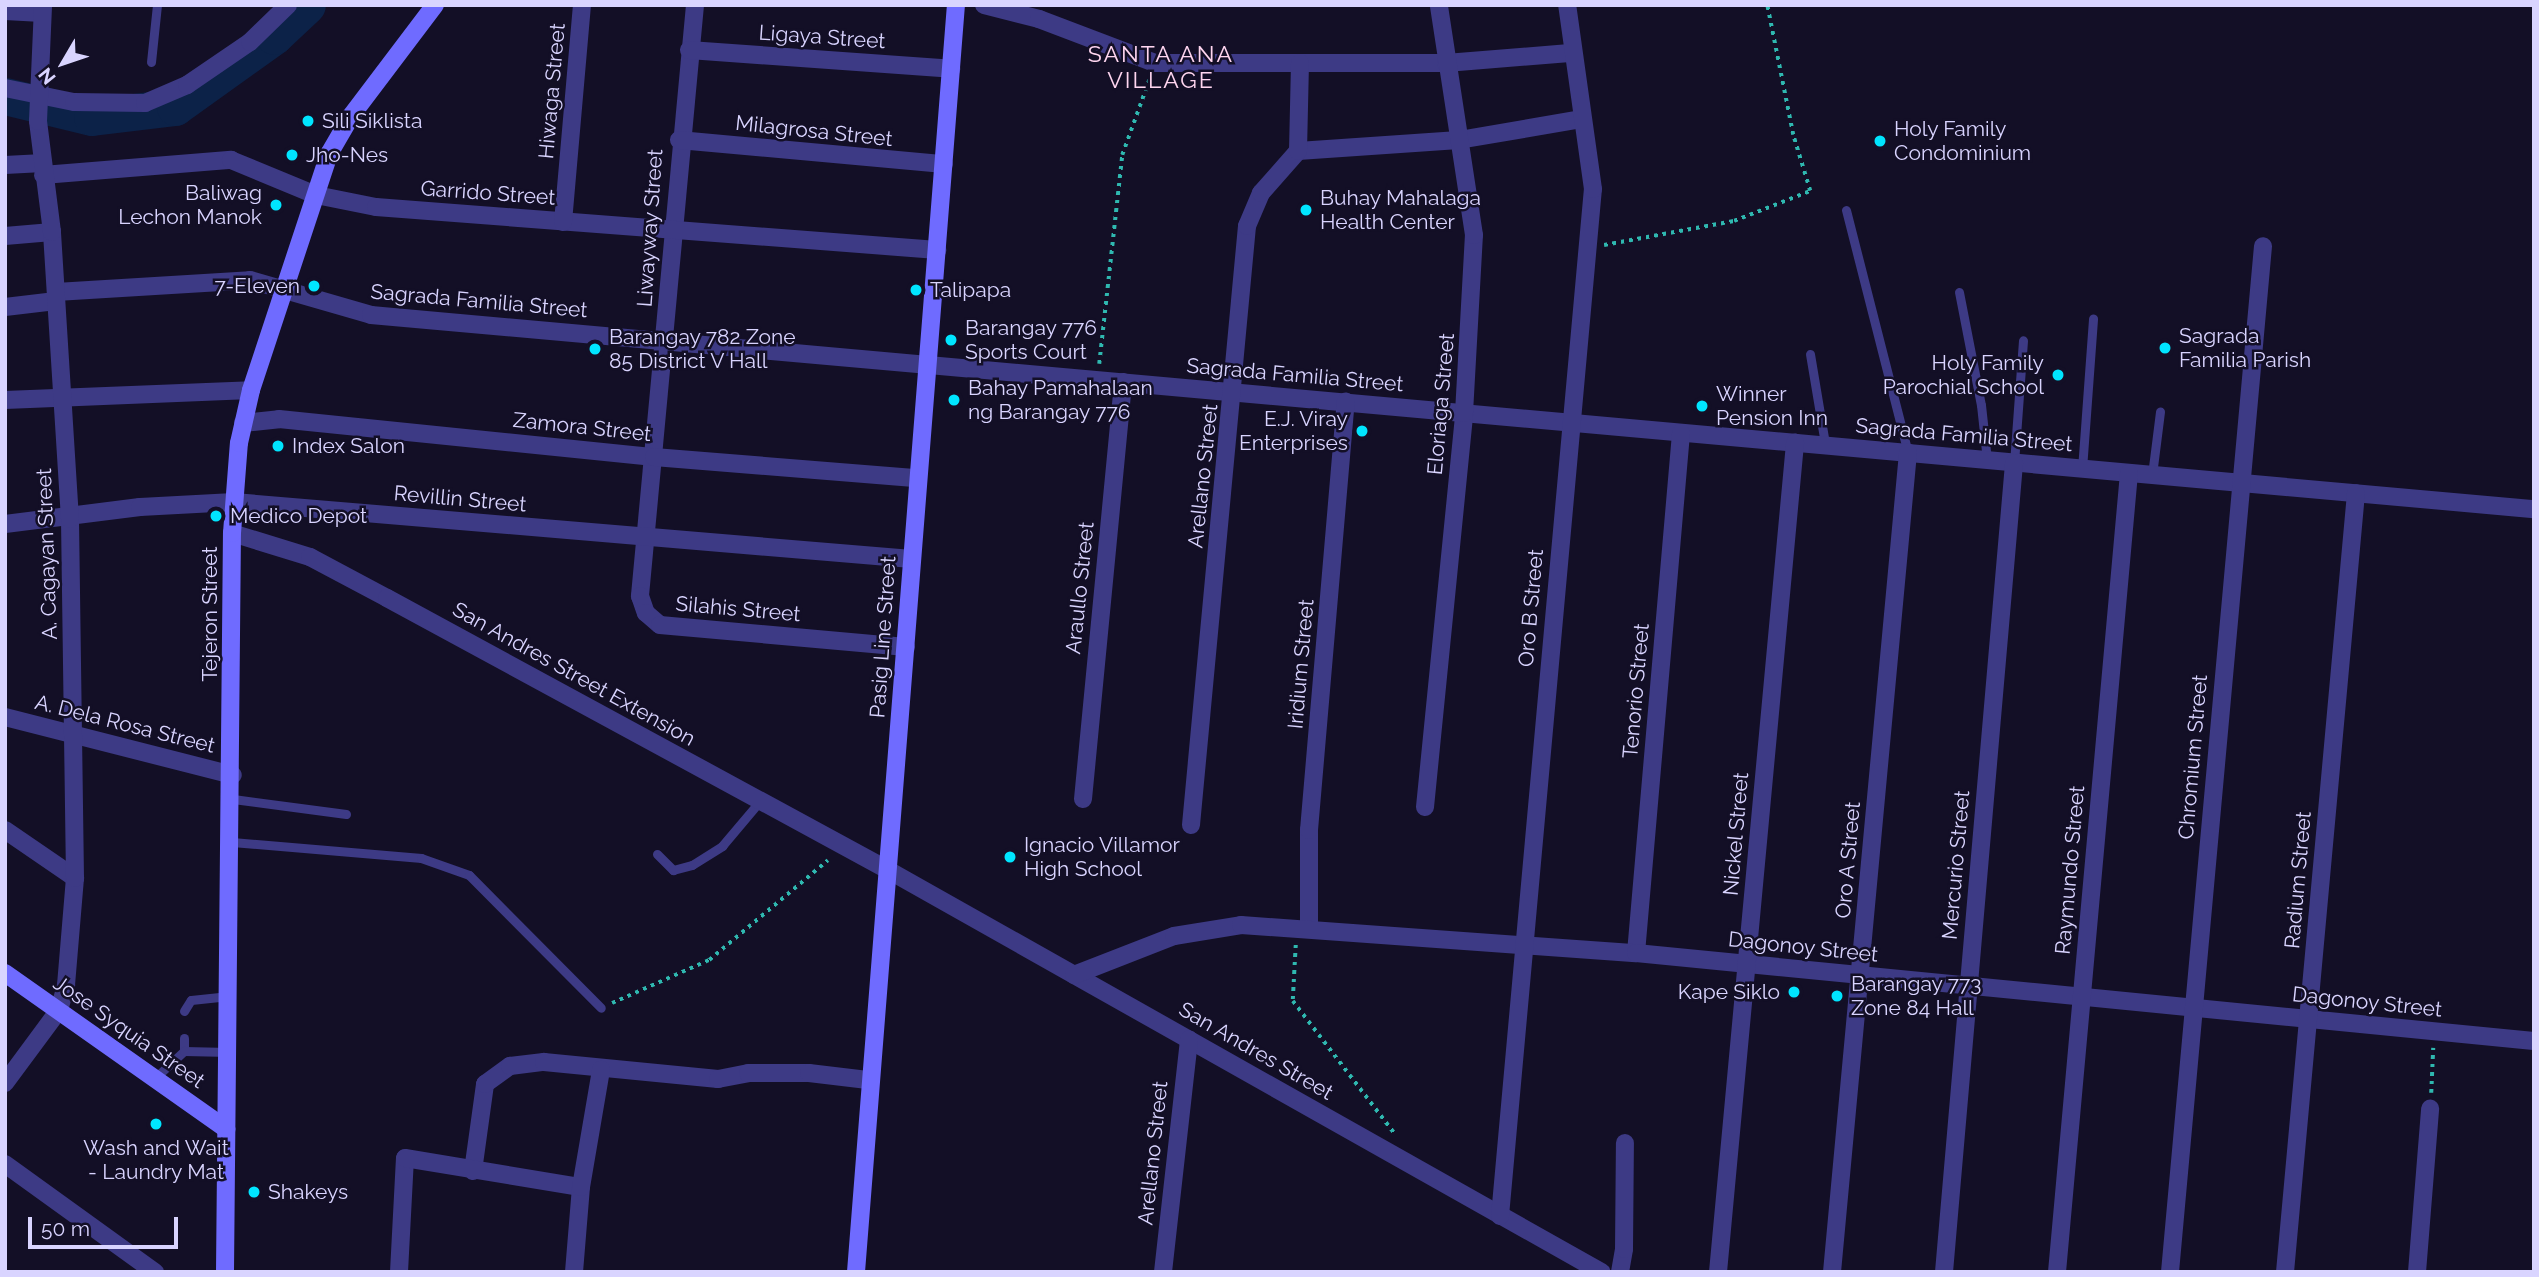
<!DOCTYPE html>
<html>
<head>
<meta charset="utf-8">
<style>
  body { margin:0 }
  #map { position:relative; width:2539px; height:1277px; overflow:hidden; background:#130f26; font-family:Raleway,sans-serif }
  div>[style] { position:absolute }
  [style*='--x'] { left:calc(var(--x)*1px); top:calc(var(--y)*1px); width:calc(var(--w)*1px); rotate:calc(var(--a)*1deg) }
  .river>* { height:37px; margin:-18.5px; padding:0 18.5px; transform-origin:18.5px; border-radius:18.5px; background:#0c2248 }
  .path>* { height:3.5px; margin-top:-1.75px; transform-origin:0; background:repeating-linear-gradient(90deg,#2fb8b0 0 3.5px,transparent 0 8.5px) }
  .lane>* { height:9px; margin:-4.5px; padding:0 4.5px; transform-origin:4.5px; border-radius:4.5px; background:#3d3a85 }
  .street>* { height:18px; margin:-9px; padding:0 9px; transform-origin:9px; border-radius:9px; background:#3d3a85 }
  .secondary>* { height:18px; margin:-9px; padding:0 9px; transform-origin:9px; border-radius:9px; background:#6f6bff }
  .dots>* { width:19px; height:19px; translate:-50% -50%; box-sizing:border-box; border:4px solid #130f26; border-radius:50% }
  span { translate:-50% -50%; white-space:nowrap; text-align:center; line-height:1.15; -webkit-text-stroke:5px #130f26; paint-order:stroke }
  .street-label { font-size:21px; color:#d9d4ff }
  .poi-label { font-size:21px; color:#d9d4ff }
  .left { translate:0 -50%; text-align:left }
  .right { translate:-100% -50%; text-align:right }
  .neighbourhood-label { font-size:23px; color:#ffd6f0; letter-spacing:2px }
  .frame { position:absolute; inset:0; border:7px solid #d9d4ff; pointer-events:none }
  .north { position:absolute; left:28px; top:28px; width:70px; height:70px; -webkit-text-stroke:5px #130f26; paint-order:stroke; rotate:231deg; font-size:19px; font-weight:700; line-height:28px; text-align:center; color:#d9d4ff }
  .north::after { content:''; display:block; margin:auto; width:24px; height:32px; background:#d9d4ff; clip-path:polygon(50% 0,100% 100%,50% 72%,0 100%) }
  .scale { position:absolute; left:28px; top:1217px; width:150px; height:32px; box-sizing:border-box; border:4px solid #d9d4ff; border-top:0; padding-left:9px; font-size:21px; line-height:24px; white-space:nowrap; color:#d9d4ff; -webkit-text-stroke:5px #130f26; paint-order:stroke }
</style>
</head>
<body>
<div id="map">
  <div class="river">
    <i style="--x:5;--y:96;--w:89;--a:13.6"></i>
    <i style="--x:92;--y:117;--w:84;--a:-6.9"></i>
    <i style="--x:175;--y:107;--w:122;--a:-35.6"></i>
    <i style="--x:274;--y:36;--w:45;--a:-43.2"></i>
  </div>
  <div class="path">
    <i style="--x:1604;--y:245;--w:132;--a:-10.5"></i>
    <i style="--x:1734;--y:221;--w:82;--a:-21.5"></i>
    <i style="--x:1810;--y:191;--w:59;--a:-106.9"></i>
    <i style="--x:1793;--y:135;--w:133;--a:-101.3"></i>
    <i style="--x:1099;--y:364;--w:210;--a:-83.7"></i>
    <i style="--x:1122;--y:155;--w:80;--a:-70.2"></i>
    <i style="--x:1296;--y:945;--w:56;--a:93.1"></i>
    <i style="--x:1293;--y:1001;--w:168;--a:52.5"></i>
    <i style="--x:612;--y:1003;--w:106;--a:-23.9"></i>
    <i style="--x:709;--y:960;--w:155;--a:-40"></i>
    <i style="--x:2431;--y:1093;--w:45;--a:-87.5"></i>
  </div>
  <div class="lane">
    <i style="--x:151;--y:62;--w:57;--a:-84"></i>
    <i style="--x:1846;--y:210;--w:251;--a:75.7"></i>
    <i style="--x:1959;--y:292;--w:115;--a:79"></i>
    <i style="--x:1981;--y:405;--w:55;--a:83.8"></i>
    <i style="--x:1810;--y:354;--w:91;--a:80.5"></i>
    <i style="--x:2014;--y:463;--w:123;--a:-85.8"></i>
    <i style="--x:2082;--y:469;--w:151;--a:-85.8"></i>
    <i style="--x:2152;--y:475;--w:64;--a:-82.8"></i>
    <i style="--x:233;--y:799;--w:114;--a:7.6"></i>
    <i style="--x:232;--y:842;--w:190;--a:4.8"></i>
    <i style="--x:421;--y:858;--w:51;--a:19.5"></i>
    <i style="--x:469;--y:875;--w:187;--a:45.2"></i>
    <i style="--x:657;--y:854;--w:23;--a:45"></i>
    <i style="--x:673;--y:870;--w:20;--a:-15"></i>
    <i style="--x:692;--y:865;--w:36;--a:-32"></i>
    <i style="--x:722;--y:846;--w:59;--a:-49.8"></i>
    <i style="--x:184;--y:1011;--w:13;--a:-58"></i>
    <i style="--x:191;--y:1000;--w:38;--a:-6"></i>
    <i style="--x:184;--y:1038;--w:13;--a:90"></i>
    <i style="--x:155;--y:1078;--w:40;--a:-43"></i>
    <i style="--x:184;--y:1051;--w:45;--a:1.3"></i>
  </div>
  <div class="street">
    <i style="--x:695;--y:5;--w:594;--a:95.32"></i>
    <i style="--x:640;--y:596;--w:18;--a:71"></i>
    <i style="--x:646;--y:613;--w:18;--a:41"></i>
    <i style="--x:660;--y:625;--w:247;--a:5.1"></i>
    <i style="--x:984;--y:5;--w:57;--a:14.3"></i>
    <i style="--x:1039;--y:19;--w:124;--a:20.8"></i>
    <i style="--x:1155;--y:63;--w:291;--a:0"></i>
    <i style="--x:1446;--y:63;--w:124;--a:-4.6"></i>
    <i style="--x:5;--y:11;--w:37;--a:3"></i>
    <i style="--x:689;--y:50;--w:263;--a:4.1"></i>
    <i style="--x:5;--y:88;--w:70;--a:11.5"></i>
    <i style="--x:74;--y:102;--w:71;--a:0.8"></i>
    <i style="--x:145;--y:103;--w:46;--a:-23.2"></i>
    <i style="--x:187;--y:85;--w:76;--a:-34.3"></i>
    <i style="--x:250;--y:42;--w:53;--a:-44.2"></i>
    <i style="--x:679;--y:140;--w:266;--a:5.2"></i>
    <i style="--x:1298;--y:151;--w:161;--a:-3.9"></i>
    <i style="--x:1459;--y:140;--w:125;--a:-9.7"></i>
    <i style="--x:5;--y:165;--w:38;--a:-3"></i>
    <i style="--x:43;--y:175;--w:189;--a:-4.6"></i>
    <i style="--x:231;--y:160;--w:92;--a:22.4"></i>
    <i style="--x:316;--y:195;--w:61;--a:11.3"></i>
    <i style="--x:376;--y:207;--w:563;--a:4.38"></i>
    <i style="--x:563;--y:222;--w:218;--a:-85"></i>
    <i style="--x:5;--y:236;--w:47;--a:-4.9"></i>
    <i style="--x:56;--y:292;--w:194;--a:-3.5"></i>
    <i style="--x:250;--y:280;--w:126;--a:16.1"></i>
    <i style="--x:371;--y:315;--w:2172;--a:5.13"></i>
    <i style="--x:5;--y:307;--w:51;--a:-6.7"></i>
    <i style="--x:5;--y:400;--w:246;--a:-2.3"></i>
    <i style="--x:243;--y:423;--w:36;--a:-6"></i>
    <i style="--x:279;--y:419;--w:377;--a:5.8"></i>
    <i style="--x:654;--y:457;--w:264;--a:4.6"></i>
    <i style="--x:5;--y:524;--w:136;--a:-7.2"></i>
    <i style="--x:140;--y:507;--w:94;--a:-3"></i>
    <i style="--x:234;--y:502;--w:680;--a:4.81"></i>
    <i style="--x:232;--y:533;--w:82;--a:17.1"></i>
    <i style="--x:310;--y:557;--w:87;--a:28"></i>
    <i style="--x:387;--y:598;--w:570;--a:28.5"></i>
    <i style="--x:888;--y:870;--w:819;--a:29.41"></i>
    <i style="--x:5;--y:717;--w:235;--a:14.3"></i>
    <i style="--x:1083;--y:799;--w:419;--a:-84.5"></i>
    <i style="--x:1425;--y:807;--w:396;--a:-84.3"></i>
    <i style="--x:1464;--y:413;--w:178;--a:-86.8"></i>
    <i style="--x:1474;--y:235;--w:233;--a:-98.7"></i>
    <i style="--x:1191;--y:825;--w:602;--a:-84.66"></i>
    <i style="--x:1247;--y:226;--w:36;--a:-67"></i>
    <i style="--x:1261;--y:193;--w:56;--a:-48.6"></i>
    <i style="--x:1298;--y:151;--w:88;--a:-88.7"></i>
    <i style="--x:5;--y:830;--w:85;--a:34.4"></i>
    <i style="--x:1309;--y:929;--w:99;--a:-90"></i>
    <i style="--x:1309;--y:830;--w:430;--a:-85.1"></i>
    <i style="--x:1636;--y:953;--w:522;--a:-85.05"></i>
    <i style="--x:1074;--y:975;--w:107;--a:-21.3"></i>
    <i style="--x:1174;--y:936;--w:68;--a:-9.3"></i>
    <i style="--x:1241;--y:925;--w:396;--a:4.1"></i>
    <i style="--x:1636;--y:953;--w:902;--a:5.6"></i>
    <i style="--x:5;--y:1083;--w:91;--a:-53.5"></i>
    <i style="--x:59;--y:1010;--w:26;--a:-74"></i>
    <i style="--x:66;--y:985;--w:107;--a:-85.2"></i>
    <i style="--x:75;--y:878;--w:359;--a:-90.8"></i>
    <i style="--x:70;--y:519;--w:288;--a:-93.6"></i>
    <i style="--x:52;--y:232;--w:112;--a:-97.2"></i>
    <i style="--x:38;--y:121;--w:116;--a:-87.5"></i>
    <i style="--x:5;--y:1164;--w:185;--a:35.8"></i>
    <i style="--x:473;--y:1171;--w:88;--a:-82.1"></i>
    <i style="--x:485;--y:1084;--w:31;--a:-36"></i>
    <i style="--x:510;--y:1066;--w:34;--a:-7"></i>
    <i style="--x:544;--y:1062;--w:175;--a:5.6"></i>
    <i style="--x:718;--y:1079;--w:31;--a:-11"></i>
    <i style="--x:748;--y:1073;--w:61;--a:0"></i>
    <i style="--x:809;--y:1073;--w:59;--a:6.8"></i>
    <i style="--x:1500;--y:1216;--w:1031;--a:-84.83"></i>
    <i style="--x:1593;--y:189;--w:186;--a:-98"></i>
    <i style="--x:399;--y:1272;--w:114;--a:-87"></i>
    <i style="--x:405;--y:1158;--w:178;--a:9.4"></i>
    <i style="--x:574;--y:1272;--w:85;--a:-85.3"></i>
    <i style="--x:581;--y:1187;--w:119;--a:-80.3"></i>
    <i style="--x:1163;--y:1272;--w:234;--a:-83.6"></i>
    <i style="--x:1620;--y:1272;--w:23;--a:-80"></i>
    <i style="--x:1624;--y:1249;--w:106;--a:-89.5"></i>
    <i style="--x:1718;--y:1272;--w:833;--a:-84.69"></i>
    <i style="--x:1832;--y:1272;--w:823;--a:-84.7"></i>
    <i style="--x:1944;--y:1272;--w:812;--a:-85.05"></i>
    <i style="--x:2057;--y:1272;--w:802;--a:-84.85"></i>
    <i style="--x:2170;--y:1272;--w:1030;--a:-84.82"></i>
    <i style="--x:2285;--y:1272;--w:782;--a:-84.79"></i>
    <i style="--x:2417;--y:1272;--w:164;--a:-85.4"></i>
  </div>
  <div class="secondary">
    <i style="--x:5;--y:973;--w:271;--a:35.2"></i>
    <i style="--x:225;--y:1272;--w:739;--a:-89.46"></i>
    <i style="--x:232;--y:533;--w:90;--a:-85.6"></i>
    <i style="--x:239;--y:443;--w:54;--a:-77.2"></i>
    <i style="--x:251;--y:390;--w:249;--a:-71.7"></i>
    <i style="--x:329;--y:154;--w:44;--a:-59.9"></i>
    <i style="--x:351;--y:116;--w:139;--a:-52.9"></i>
    <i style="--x:856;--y:1272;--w:1271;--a:-85.49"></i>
  </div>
  <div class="dots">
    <i style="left:308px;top:121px;background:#00e5ff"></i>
    <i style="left:1880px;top:141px;background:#00e5ff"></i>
    <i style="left:292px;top:155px;background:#00e5ff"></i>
    <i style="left:276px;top:205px;background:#00e5ff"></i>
    <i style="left:1306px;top:210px;background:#00e5ff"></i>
    <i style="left:314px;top:286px;background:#00e5ff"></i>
    <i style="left:916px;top:290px;background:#00e5ff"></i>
    <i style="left:951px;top:340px;background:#00e5ff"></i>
    <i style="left:2165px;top:348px;background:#00e5ff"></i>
    <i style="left:595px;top:349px;background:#00e5ff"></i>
    <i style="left:2058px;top:375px;background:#00e5ff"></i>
    <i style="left:954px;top:400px;background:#00e5ff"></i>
    <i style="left:1702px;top:406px;background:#00e5ff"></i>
    <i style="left:1362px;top:431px;background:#00e5ff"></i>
    <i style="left:278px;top:446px;background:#00e5ff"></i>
    <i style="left:216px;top:516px;background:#00e5ff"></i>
    <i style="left:1010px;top:857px;background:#00e5ff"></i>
    <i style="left:1794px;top:992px;background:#00e5ff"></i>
    <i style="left:1837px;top:996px;background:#00e5ff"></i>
    <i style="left:156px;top:1124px;background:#00e5ff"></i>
    <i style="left:254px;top:1192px;background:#00e5ff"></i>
  </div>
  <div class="street-label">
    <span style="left:822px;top:37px;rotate:4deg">Ligaya Street</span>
    <span style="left:552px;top:91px;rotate:-85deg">Hiwaga Street</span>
    <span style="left:814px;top:131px;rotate:6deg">Milagrosa Street</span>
    <span style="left:488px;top:193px;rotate:4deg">Garrido Street</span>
    <span style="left:650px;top:228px;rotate:-86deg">Liwayway Street</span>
    <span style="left:479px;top:301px;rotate:5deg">Sagrada Familia Street</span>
    <span style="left:1295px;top:375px;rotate:5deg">Sagrada Familia Street</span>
    <span style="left:1441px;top:404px;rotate:-85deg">Eloriaga Street</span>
    <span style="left:582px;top:427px;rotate:6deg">Zamora Street</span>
    <span style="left:1964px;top:435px;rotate:5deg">Sagrada Familia Street</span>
    <span style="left:1203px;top:476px;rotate:-84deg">Arellano Street</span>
    <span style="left:460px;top:499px;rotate:5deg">Revillin Street</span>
    <span style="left:47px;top:554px;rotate:-92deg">A. Cagayan Street</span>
    <span style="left:1080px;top:588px;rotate:-84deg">Araullo Street</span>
    <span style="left:1531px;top:608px;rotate:-85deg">Oro B Street</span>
    <span style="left:738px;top:609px;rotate:5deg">Silahis Street</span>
    <span style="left:210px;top:614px;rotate:-90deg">Tejeron Street</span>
    <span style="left:883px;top:637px;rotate:-86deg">Pasig Line Street</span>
    <span style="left:1301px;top:664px;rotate:-85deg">Iridium Street</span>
    <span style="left:574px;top:674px;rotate:29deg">San Andres Street Extension</span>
    <span style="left:1636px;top:691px;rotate:-85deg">Tenorio Street</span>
    <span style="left:125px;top:724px;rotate:14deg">A. Dela Rosa Street</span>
    <span style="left:2193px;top:757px;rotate:-85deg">Chromium Street</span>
    <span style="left:1736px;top:834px;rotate:-85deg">Nickel Street</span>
    <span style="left:1848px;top:860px;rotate:-85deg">Oro A Street</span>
    <span style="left:1956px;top:865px;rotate:-85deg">Mercurio Street</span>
    <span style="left:2070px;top:870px;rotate:-85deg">Raymundo Street</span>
    <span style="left:2298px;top:880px;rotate:-85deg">Radium Street</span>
    <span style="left:1803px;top:947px;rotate:6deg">Dagonoy Street</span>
    <span style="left:2367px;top:1002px;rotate:6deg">Dagonoy Street</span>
    <span style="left:129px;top:1032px;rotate:35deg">Jose Syquia Street</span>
    <span style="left:1256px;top:1051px;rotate:30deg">San Andres Street</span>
    <span style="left:1153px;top:1153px;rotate:-84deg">Arellano Street</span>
  </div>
  <div class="poi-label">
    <span class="left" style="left:322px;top:121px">Sili Siklista</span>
    <span class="left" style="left:1894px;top:141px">Holy Family<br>Condominium</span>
    <span class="left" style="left:306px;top:155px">Jho-Nes</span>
    <span class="right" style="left:262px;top:205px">Baliwag<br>Lechon Manok</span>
    <span class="left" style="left:1320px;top:210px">Buhay Mahalaga<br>Health Center</span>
    <span class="right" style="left:300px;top:286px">7-Eleven</span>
    <span class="left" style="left:930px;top:290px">Talipapa</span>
    <span class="left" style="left:965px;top:340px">Barangay 776<br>Sports Court</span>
    <span class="left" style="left:2179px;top:348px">Sagrada<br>Familia Parish</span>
    <span class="left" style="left:609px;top:349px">Barangay 782 Zone<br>85 District V Hall</span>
    <span class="right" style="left:2044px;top:375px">Holy Family<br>Parochial School</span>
    <span class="left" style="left:968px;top:400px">Bahay Pamahalaan<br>ng Barangay 776</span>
    <span class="left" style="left:1716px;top:406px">Winner<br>Pension Inn</span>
    <span class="right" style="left:1348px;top:431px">E.J. Viray<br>Enterprises</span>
    <span class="left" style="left:292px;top:446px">Index Salon</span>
    <span class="left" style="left:230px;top:516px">Medico Depot</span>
    <span class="left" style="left:1024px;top:857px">Ignacio Villamor<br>High School</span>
    <span class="left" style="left:1851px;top:996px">Barangay 773<br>Zone 84 Hall</span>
    <span class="right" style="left:1780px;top:992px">Kape Siklo</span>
    <span style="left:156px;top:1160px">Wash and Wait<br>- Laundry Mat</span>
    <span class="left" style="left:268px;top:1192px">Shakeys</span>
  </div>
  <div class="neighbourhood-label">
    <span style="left:1161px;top:67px">SANTA ANA<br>VILLAGE</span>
  </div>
  <div class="frame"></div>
  <div class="north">N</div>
  <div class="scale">50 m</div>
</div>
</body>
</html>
